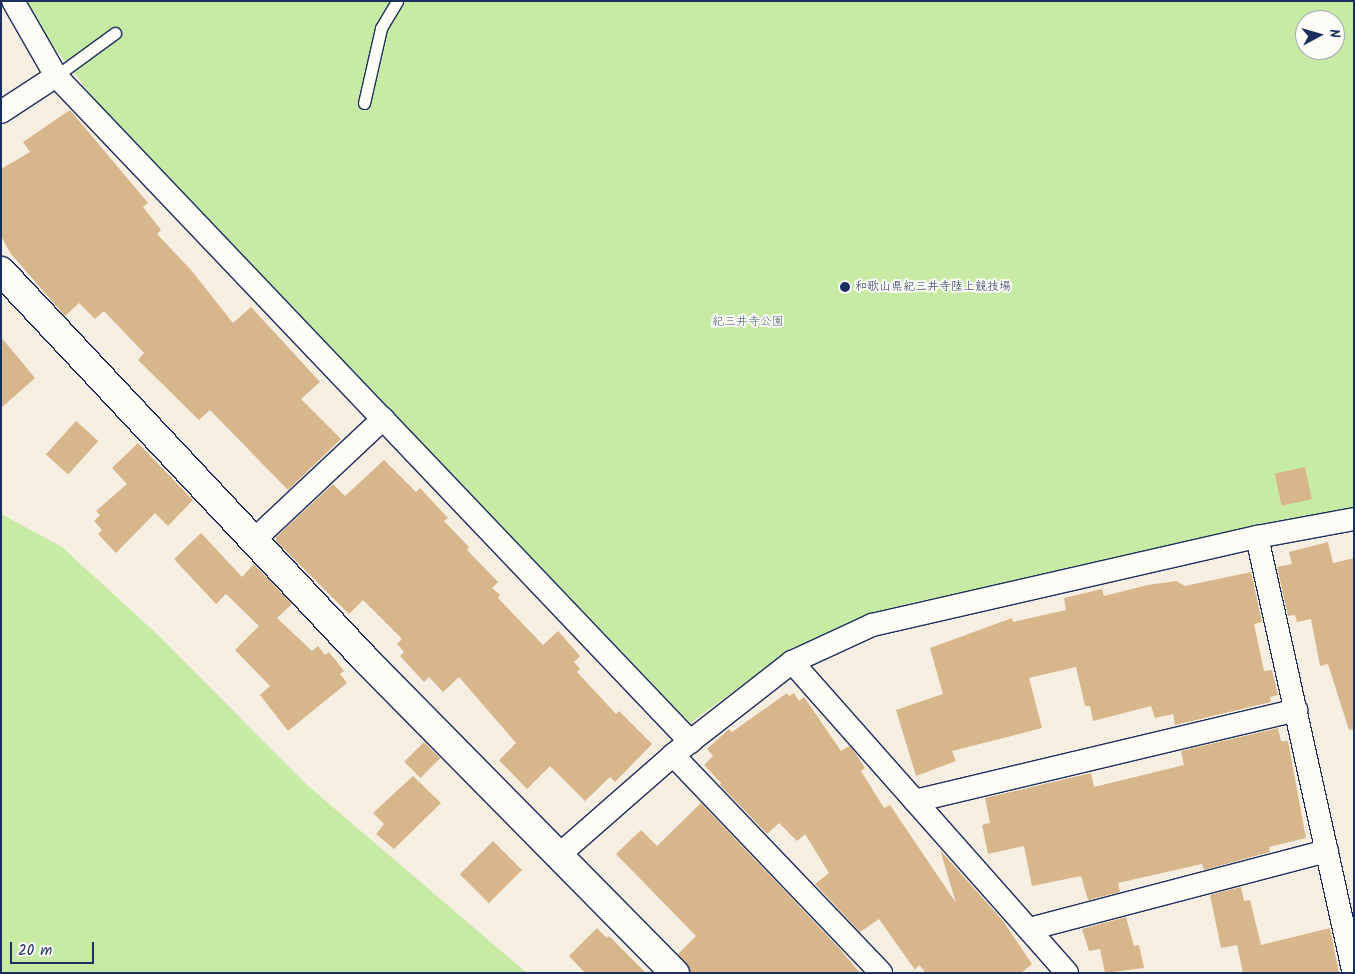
<!DOCTYPE html>
<html>
<head>
<meta charset="utf-8">
<style>
  body { margin:0 }
  #map { position:relative; width:1355px; height:974px; overflow:hidden; background:#f6eee1; font-family:Kalam,"Klee One",sans-serif }
  div>[style] { position:absolute }
  [style*='--x'] { left:calc(var(--x)*1px); top:calc(var(--y)*1px); width:calc(var(--w)*1px); rotate:calc(var(--a)*1deg) }
  .green>* { inset:0; background:#c7eba5 }
  .building>* { inset:0; background:#d8b68b; transform-origin:0 0 }
  .roads { filter:drop-shadow(1px 0 #1b2f5e) drop-shadow(-1px 0 #1b2f5e) drop-shadow(0 1px #1b2f5e) drop-shadow(0 -1px #1b2f5e) }
  .service>* { height:11px; margin:-5.5px; padding:0 5.5px; transform-origin:5.5px; border-radius:5.5px; background:#fdfcf7 }
  .minor>* { height:22px; margin:-11px; padding:0 11px; transform-origin:11px; border-radius:11px; background:#fdfcf7 }
  .tertiary>* { height:28px; margin:-14px; padding:0 14px; transform-origin:14px; border-radius:14px; background:#fdfcf7 }
  .dots>* { width:14px; height:14px; translate:-50% -50%; box-sizing:border-box; border:2px solid #fdfcf7; border-radius:50% }
  span { translate:-50% -50%; white-space:nowrap; text-align:center; line-height:1.15; -webkit-text-stroke:4px #fdfcf7; paint-order:stroke }
  .poi-label { font-size:12px; color:#1b2f5e }
  .left { translate:0 -50%; text-align:left }
  .park-label { font-size:12px; color:#465e70 }
  .frame { position:absolute; inset:0; border:2px solid #1b2f5e; pointer-events:none }
  .north { position:absolute; left:1295px; top:10px; width:50px; height:50px; box-sizing:border-box; background:#fdfcf7; border:1px solid #a3aaba; border-radius:50%; rotate:84deg; font-size:14px; font-weight:700; line-height:20px; text-align:center; color:#1b2f5e }
  .north::after { content:''; display:block; margin:auto; width:18px; height:22px; background:#1b2f5e; clip-path:polygon(50% 0,100% 100%,50% 72%,0 100%) }
  .scale { position:absolute; left:10px; top:942px; width:84px; height:22px; box-sizing:border-box; border:2px solid #1b2f5e; border-top:0; padding-left:6px; font-size:15px; line-height:18px; white-space:nowrap; color:#1b2f5e; -webkit-text-stroke:4px #fdfcf7; paint-order:stroke }
</style>
</head>
<body>
<div id="map">
  <div class="green">
    <i style="clip-path:polygon(evenodd,27px 1px,1354px 1px,1354px 508px,906px 604px,839px 628px,782px 656px,690px 723px,95px 100px,51px 43px,27px 1px,1305px 20px,1335px 20px,1335px 50px,1305px 50px,1305px 20px)"></i>
    <i style="clip-path:polygon(1px 514px,62px 547px,158px 635px,307px 785px,527px 973px,1px 973px)"></i>
  </div>
  <div class="building">
    <i style="clip-path:polygon(70px 110px,148px 203px,143px 207px,161px 230px,157px 234px,191px 270px,233px 323px,251px 307px,320px 382px,301px 399px,341px 439px,288px 490px,210px 410px,199px 420px,138px 360px,144px 353px,104px 311px,95px 319px,79px 303px,65px 316px,11px 254px,1px 236px,1px 169px,30px 152px,23px 142px)"></i>
    <i style="clip-path:polygon(1px 337px,35px 378px,1px 408px)"></i>
    <i style="left:76px;top:421px;width:30px;height:45px;rotate:42deg"></i>
    <i style="clip-path:polygon(138px 443px,193px 500px,168px 526px,155px 513px,116px 553px,98px 534px,102px 530px,94px 521px,100px 515px,96px 511px,127px 484px,112px 468px)"></i>
    <i style="clip-path:polygon(384px 460px,416px 492px,420px 488px,448px 518px,444px 521px,469px 547px,467px 550px,498px 582px,492px 588px,500px 595px,498px 598px,543px 645px,558px 631px,580px 656px,574px 662px,580px 669px,577px 672px,616px 714px,619px 711px,652px 744px,615px 782px,610px 777px,585px 801px,550px 766px,527px 789px,499px 760px,516px 743px,459px 677px,443px 692px,429px 677px,424px 682px,400px 656px,404px 652px,397px 644px,402px 639px,363px 600px,349px 614px,276px 541px,276px 537px,333px 484px,345px 496px)"></i>
    <i style="left:1305px;top:467px;width:33px;height:31px;rotate:78deg"></i>
    <i style="clip-path:polygon(201px 533px,242px 577px,254px 564px,292px 604px,277px 618px,312px 651px,318px 646px,325px 655px,329px 652px,344px 671px,340px 674px,347px 683px,288px 731px,260px 695px,270px 686px,235px 650px,259px 626px,226px 594px,216px 604px,174px 559px)"></i>
    <i style="clip-path:polygon(1328px 542px,1333px 563px,1354px 558px,1354px 729px,1349px 730px,1328px 664px,1320px 666px,1311px 619px,1297px 622px,1295px 615px,1288px 616px,1277px 567px,1292px 564px,1289px 552px)"></i>
    <i style="clip-path:polygon(1251px 572px,1262px 622px,1254px 624px,1264px 671px,1272px 670px,1278px 695px,1270px 697px,1271px 702px,1175px 725px,1173px 714px,1155px 718px,1151px 706px,1093px 721px,1090px 706px,1085px 706px,1076px 667px,1029px 678px,1042px 728px,952px 751px,956px 761px,916px 776px,896px 710px,943px 694px,930px 648px,1012px 618px,1013px 622px,1066px 610px,1064px 598px,1102px 589px,1104px 596px,1148px 585px,1176px 581px,1185px 586px)"></i>
    <i style="clip-path:polygon(787px 693px,789px 696px,794px 693px,799px 701px,804px 697px,841px 751px,849px 746px,853px 750px,865px 768px,861px 771px,884px 808px,890px 805px,956px 903px,940px 850px,1003px 921px,1032px 964px,1021px 973px,926px 973px,919px 965px,915px 970px,879px 919px,860px 932px,815px 884px,829px 873px,805px 834px,797px 841px,779px 823px,767px 834px,720px 785px,721px 783px,704px 765px,713px 756px,707px 749px,729px 729px,732px 732px)"></i>
    <i style="clip-path:polygon(1278px 728px,1281px 741px,1288px 741px,1306px 838px,1269px 847px,1270px 852px,1204px 870px,1202px 864px,1118px 883px,1120px 892px,1088px 900px,1081px 876px,1032px 886px,1024px 846px,988px 854px,982px 825px,990px 823px,985px 798px,1091px 773px,1094px 787px,1184px 765px,1181px 751px)"></i>
    <i style="left:424px;top:742px;width:23px;height:28px;rotate:45deg"></i>
    <i style="clip-path:polygon(413px 776px,441px 803px,394px 849px,376px 834px,384px 824px,373px 813px)"></i>
    <i style="clip-path:polygon(701px 803px,839px 948px,860px 973px,690px 973px,678px 954px,696px 936px,616px 854px,641px 830px,657px 846px)"></i>
    <i style="left:493px;top:841px;width:41px;height:47px;rotate:45deg"></i>
    <i style="clip-path:polygon(1241px 887px,1244px 901px,1250px 900px,1261px 945px,1330px 928px,1339px 973px,1243px 973px,1237px 945px,1221px 948px,1210px 895px)"></i>
    <i style="clip-path:polygon(1126px 917px,1134px 946px,1139px 945px,1144px 968px,1105px 973px,1100px 949px,1089px 951px,1082px 929px)"></i>
    <i style="clip-path:polygon(597px 928px,607px 938px,609px 936px,646px 973px,585px 973px,569px 956px)"></i>
  </div>
  <div class="roads">
    <div class="service">
      <i style="--x:56;--y:76;--w:73;--a:-36.1"></i>
      <i style="--x:364;--y:103;--w:77;--a:-77.2"></i>
      <i style="--x:381;--y:28;--w:31;--a:-59"></i>
    </div>
    <div class="minor">
      <i style="--x:56;--y:76;--w:474;--a:46.4"></i>
      <i style="--x:1;--y:112;--w:66;--a:-33.2"></i>
      <i style="--x:56;--y:76;--w:86;--a:-119.8"></i>
      <i style="--x:1257;--y:537;--w:447;--a:77.5"></i>
      <i style="--x:254;--y:540;--w:177;--a:-43.2"></i>
      <i style="--x:383;--y:419;--w:446;--a:46.4"></i>
      <i style="--x:792;--y:662;--w:415;--a:48.5"></i>
      <i style="--x:673;--y:755;--w:301;--a:46.3"></i>
      <i style="--x:915;--y:801;--w:392;--a:-13.4"></i>
      <i style="--x:560;--y:854;--w:150;--a:-41.2"></i>
      <i style="--x:673;--y:755;--w:151;--a:-38"></i>
      <i style="--x:792;--y:662;--w:88;--a:-24.8"></i>
      <i style="--x:872;--y:625;--w:395;--a:-12.9"></i>
      <i style="--x:1257;--y:537;--w:99;--a:-10.5"></i>
      <i style="--x:1029;--y:929;--w:308;--a:-14.7"></i>
    </div>
    <div class="tertiary">
      <i style="--x:1;--y:271;--w:533;--a:46.82"></i>
      <i style="--x:366;--y:660;--w:440;--a:45.4"></i>
    </div>
  </div>
  <div class="dots">
    <i style="left:845px;top:287px;background:#1b2f5e"></i>
  </div>
  <div class="poi-label">
    <span class="left" style="left:855px;top:287px">和歌山県紀三井寺陸上競技場</span>
  </div>
  <div class="park-label">
    <span style="left:748px;top:322px">紀三井寺公園</span>
  </div>
  <div class="frame"></div>
  <div class="north">N</div>
  <div class="scale">20 m</div>
</div>
</body>
</html>
